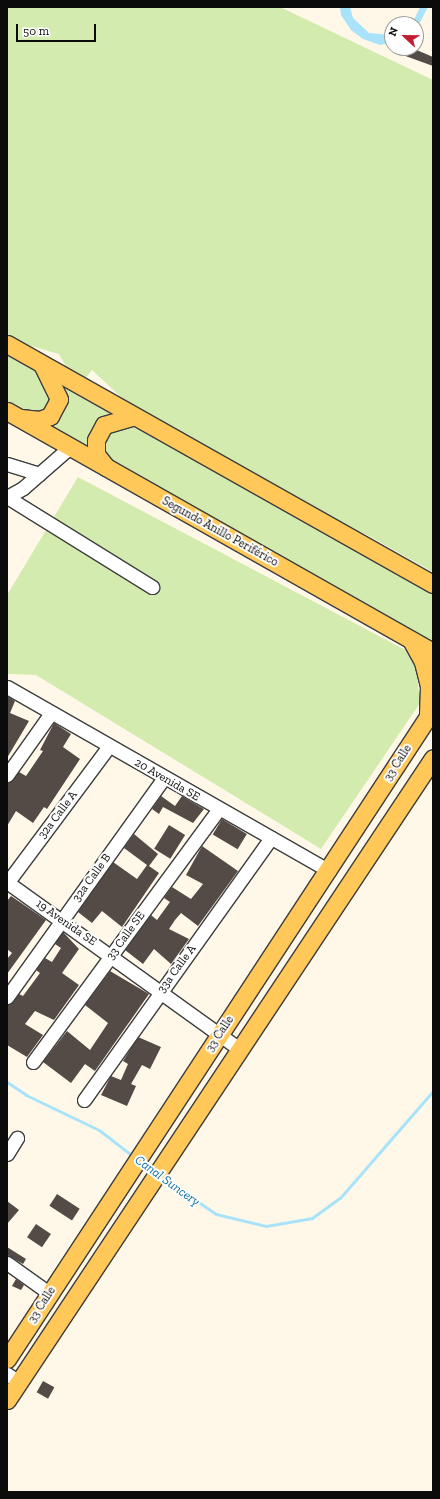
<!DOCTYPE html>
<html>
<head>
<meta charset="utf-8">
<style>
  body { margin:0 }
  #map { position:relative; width:440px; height:1499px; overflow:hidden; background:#fff8e8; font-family:"Zilla Slab",serif }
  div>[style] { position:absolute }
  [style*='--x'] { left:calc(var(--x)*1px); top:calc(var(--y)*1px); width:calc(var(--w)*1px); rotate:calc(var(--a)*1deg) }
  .green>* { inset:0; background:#d4ebb0 }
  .water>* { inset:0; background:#a9e3fa }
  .stream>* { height:3px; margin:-1.5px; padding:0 1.5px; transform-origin:1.5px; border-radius:1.5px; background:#a9e3fa }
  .building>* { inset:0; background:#544a46; transform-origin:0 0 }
  .roads { filter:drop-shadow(1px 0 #3e3e3e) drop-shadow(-1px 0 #3e3e3e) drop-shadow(0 1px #3e3e3e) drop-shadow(0 -1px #3e3e3e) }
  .minor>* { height:13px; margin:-6.5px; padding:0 6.5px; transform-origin:6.5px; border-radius:6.5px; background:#fff }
  .major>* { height:17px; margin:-8.5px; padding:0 8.5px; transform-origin:8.5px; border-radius:8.5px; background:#ffc858 }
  span { translate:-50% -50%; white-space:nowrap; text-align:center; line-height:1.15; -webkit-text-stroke:4px #fff; paint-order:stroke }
  .street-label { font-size:12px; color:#0b0b0b }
  .water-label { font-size:13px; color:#0d6fa3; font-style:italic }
  .frame { position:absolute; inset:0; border:8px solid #0b0b0b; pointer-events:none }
  .north { position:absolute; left:384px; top:16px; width:40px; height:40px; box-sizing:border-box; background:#fff; border:1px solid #9d9d9d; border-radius:50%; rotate:292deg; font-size:11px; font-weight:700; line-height:16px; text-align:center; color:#0b0b0b }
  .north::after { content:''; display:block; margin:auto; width:14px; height:18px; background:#c31b31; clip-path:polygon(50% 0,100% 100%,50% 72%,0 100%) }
  .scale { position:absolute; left:16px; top:24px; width:80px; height:18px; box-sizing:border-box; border:2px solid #0b0b0b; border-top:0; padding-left:5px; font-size:12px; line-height:14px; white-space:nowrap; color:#0b0b0b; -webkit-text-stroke:3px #fff; paint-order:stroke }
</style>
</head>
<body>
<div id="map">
  <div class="green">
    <i style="clip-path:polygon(7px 7px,280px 7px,433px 80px,433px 572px,367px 535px,329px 518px,124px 400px,92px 370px,86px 378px,67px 368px,59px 354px,24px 344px,7px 334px)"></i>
    <i style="clip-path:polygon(7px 354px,37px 372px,51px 395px,47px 410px,21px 414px,7px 407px)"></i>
    <i style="clip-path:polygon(55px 378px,119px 416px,101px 423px,94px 460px,32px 425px,51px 417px)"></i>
    <i style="clip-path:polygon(133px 421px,433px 586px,433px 649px,107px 468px,98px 441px,106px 427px)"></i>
    <i style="clip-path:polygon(78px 477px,415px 655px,420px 703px,321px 849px,36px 675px,7px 674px,7px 595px)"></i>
  </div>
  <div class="water">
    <i style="clip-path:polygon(340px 7px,350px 7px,353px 18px,369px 33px,392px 35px,392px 43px,380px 45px,363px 39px,351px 30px,341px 15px)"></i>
    <i style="clip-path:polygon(420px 7px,428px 7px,416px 30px,416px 24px,412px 24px)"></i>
  </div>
  <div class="stream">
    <i style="--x:7;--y:1082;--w:23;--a:34"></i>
    <i style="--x:26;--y:1095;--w:81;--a:25.6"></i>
    <i style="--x:99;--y:1130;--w:44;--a:37.6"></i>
    <i style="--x:142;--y:1163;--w:14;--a:39"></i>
    <i style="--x:161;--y:1177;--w:66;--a:33.9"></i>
    <i style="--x:216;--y:1214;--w:51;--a:13.5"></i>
    <i style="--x:266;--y:1226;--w:47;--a:-9.9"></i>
    <i style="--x:312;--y:1218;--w:34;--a:-36"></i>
    <i style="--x:340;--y:1198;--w:142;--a:-49"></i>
  </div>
  <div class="building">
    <i style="clip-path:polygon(402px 48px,412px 48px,433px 57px,433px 66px,400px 54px)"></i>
    <i style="clip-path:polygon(7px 696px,15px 701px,10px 713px,29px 721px,7px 758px)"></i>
    <i style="clip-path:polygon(54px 723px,71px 734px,63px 747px,80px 759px,47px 809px,44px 807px,33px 823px,16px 811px,7px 826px,7px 783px,19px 772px,26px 776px,43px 751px,40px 750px)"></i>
    <i style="clip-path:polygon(161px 796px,175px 806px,182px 796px,204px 809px,193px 823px,163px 807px,159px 814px,152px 809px)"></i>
    <i style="left:222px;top:819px;width:29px;height:18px;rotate:31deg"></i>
    <i style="left:169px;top:825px;width:19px;height:28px;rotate:32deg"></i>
    <i style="clip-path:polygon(134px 834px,158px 854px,149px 866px,159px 873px,122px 927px,102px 911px,92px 923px,78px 912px,113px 862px,137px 879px,147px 865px,124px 848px)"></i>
    <i style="clip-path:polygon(202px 846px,238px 871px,198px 926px,181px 913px,175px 920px,169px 929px,189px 939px,171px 964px,154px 949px,143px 964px,125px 950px,151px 915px,157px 920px,170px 902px,164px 898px,172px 887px,191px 899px,203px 884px,186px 875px)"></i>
    <i style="clip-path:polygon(11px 896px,46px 920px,7px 974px,7px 959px,12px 953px,7px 949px,7px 901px)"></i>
    <i style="clip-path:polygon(63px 932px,79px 949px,62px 973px,79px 985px,54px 1020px,35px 1011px,25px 1024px,43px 1035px,27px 1057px,7px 1045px,7px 1005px,19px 994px,23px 996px,40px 973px,36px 970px,45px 958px,52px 962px,61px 948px,55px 944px)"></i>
    <i style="clip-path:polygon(110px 971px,149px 994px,95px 1071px,85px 1064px,71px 1083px,43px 1062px,67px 1031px,90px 1050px,108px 1023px,85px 1005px)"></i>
    <i style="clip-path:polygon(138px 1037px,161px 1047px,150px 1069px,142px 1065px,131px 1084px,136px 1086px,127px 1106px,101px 1095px,111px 1076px,121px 1080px,128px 1064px,123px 1061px)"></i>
    <i style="left:57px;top:1194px;width:27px;height:14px;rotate:33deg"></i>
    <i style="clip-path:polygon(7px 1201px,19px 1210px,7px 1224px)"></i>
    <i style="left:36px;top:1224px;width:18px;height:16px;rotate:34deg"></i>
    <i style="clip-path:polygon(7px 1247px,26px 1259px,23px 1264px,7px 1255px)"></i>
    <i style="clip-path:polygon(16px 1279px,24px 1285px,21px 1290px,12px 1286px)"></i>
    <i style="left:43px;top:1381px;width:13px;height:13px;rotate:29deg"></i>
  </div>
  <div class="roads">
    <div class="minor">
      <i style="--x:7;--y:464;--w:34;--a:17"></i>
      <i style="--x:7;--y:497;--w:171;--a:31.8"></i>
      <i style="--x:7;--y:497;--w:18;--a:-29"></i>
      <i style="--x:23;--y:488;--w:62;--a:-41.1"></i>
      <i style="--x:7;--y:687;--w:371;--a:29.7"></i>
      <i style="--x:7;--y:775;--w:76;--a:-54.6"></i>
      <i style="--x:7;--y:882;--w:288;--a:35.7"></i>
      <i style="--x:7;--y:883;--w:171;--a:-53.3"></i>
      <i style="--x:7;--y:997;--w:269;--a:-54.4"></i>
      <i style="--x:33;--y:1062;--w:314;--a:-53.7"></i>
      <i style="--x:84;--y:1100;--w:322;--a:-54.5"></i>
      <i style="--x:7;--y:1154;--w:19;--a:-58"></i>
      <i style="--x:7;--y:1263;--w:52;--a:35.5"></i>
      <i style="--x:7;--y:1374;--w:14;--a:34"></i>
    </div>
    <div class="major">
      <i style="--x:7;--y:344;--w:489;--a:29.4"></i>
      <i style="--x:7;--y:411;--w:489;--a:29.5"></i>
      <i style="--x:21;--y:418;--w:19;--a:6"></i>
      <i style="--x:40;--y:420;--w:11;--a:-22"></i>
      <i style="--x:50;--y:416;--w:19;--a:-62"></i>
      <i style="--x:59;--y:399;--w:37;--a:-116"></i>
      <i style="--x:106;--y:467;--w:16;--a:-128"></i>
      <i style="--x:96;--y:454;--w:14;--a:-90"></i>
      <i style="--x:96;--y:440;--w:17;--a:-62"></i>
      <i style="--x:104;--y:425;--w:32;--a:-16"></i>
      <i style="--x:411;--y:640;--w:25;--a:61"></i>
      <i style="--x:423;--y:662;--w:25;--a:76"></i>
      <i style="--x:429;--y:686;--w:31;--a:92"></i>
      <i style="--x:7;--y:1359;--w:777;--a:-56.76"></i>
      <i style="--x:7;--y:1400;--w:770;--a:-56.43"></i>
    </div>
  </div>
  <div class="street-label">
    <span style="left:220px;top:532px;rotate:29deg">Segundo Anillo Periférico</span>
    <span style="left:398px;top:763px;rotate:-57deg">33 Calle</span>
    <span style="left:167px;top:780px;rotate:30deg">20 Avenida SE</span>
    <span style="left:58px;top:815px;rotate:-53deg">32a Calle A</span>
    <span style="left:92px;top:878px;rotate:-54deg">32a Calle B</span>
    <span style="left:66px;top:923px;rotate:35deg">19 Avenida SE</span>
    <span style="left:126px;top:936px;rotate:-54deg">33 Calle SE</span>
    <span style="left:177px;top:969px;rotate:-54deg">33a Calle A</span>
    <span style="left:220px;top:1034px;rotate:-56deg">33 Calle</span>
    <span style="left:42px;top:1305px;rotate:-57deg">33 Calle</span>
  </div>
  <div class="water-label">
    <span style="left:167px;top:1181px;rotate:36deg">Canal Suncery</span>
  </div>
  <div class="frame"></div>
  <div class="north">N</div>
  <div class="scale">50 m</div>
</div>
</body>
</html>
